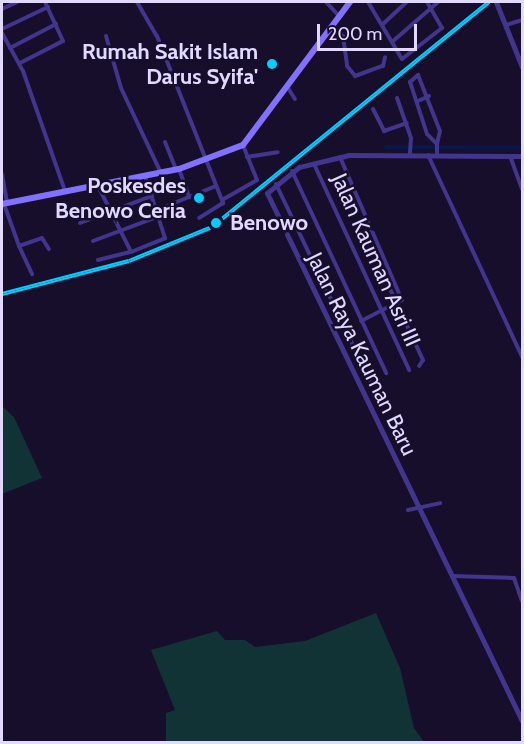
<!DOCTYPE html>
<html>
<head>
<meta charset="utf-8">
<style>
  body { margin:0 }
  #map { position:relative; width:524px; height:744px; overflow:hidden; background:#160e2b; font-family:Cabin,sans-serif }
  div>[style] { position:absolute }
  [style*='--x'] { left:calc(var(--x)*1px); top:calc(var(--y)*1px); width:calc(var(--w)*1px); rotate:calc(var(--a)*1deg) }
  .green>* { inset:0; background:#113336 }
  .canal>* { height:4px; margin:-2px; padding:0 2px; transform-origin:2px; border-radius:2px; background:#06184d }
  .minor>* { height:4px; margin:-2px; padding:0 2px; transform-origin:2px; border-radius:2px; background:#42358e }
  .tertiary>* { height:5px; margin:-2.5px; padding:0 2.5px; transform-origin:2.5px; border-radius:2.5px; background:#42358e }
  .secondary>* { height:6px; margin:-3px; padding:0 3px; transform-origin:3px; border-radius:3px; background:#8270ff }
  .rail>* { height:4px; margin-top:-2px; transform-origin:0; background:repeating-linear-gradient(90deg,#160e2b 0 4.5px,#05ccff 0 9px); box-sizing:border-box; border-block:2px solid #05ccff }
  .dots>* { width:16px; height:16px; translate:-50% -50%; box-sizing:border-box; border:3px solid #160e2b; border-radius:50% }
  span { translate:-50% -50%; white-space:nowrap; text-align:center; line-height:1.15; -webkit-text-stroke:5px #160e2b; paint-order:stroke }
  .poi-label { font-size:22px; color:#e1d9ff; font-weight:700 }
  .right { translate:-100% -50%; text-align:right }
  .left { translate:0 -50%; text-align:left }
  .street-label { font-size:22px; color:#e1d9ff }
  .frame { position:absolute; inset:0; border:3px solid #e1d9ff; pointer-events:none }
  .scale { position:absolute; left:317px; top:24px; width:100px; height:27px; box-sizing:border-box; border:3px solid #e1d9ff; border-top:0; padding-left:8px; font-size:18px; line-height:21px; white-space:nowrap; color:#e1d9ff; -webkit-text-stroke:4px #160e2b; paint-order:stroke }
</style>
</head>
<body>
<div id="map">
  <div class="green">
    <i style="clip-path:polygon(2px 406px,14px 417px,42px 478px,2px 494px)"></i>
    <i style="clip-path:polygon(376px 613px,400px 668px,414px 728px,424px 742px,166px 742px,166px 713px,175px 710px,151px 650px,217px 631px,225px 640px,245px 640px,255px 647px,305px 641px)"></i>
  </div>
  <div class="canal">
    <i style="--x:386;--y:147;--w:136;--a:0.4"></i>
  </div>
  <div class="minor">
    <i style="--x:137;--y:2;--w:39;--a:60"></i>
    <i style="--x:157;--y:36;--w:180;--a:68.4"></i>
    <i style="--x:223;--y:203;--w:28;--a:148"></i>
    <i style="--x:326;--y:2;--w:19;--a:47"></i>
    <i style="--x:368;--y:2;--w:66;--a:59.2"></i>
    <i style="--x:402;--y:59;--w:51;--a:-37.8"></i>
    <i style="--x:442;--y:28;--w:30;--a:-120"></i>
    <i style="--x:2;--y:9;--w:17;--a:-25"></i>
    <i style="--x:383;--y:24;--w:33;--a:-43"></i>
    <i style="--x:506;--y:25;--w:17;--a:-17"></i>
    <i style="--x:332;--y:27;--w:14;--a:39"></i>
    <i style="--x:343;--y:36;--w:30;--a:82"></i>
    <i style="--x:347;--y:66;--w:13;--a:51"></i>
    <i style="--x:355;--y:76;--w:30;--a:-20"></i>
    <i style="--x:383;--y:66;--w:9;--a:-77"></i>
    <i style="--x:2;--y:29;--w:51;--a:-25.6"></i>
    <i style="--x:2;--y:33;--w:43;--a:61.1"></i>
    <i style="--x:23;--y:71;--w:127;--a:70.7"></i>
    <i style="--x:106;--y:36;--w:54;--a:73.9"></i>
    <i style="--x:121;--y:88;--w:94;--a:64.8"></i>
    <i style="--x:392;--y:42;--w:61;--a:-41"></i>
    <i style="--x:10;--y:48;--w:52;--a:-27.6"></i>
    <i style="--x:20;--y:63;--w:48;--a:-27.1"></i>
    <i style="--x:63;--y:41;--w:43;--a:-114.8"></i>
    <i style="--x:418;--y:75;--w:60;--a:68.6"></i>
    <i style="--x:440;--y:131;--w:13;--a:103"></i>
    <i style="--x:437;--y:144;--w:14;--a:-135"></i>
    <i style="--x:427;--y:134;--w:55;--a:-108.1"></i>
    <i style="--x:410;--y:82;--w:11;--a:-41"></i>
    <i style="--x:288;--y:88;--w:13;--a:58"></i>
    <i style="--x:397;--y:98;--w:42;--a:70.7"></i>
    <i style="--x:411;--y:138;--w:16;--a:94"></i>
    <i style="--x:418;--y:101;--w:12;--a:-24"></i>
    <i style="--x:373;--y:109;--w:25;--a:63"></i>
    <i style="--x:384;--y:131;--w:24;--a:-19"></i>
    <i style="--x:165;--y:142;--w:29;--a:68"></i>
    <i style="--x:437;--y:154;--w:10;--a:-90"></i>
    <i style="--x:428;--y:155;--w:223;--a:65"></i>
    <i style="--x:510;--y:156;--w:35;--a:70"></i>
    <i style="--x:247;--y:157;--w:31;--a:-9"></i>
    <i style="--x:340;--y:157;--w:156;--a:66.6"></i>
    <i style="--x:402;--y:300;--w:46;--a:152.9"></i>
    <i style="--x:314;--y:164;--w:227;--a:65.2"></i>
    <i style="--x:179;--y:169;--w:30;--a:70"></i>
    <i style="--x:292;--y:171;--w:223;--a:65"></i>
    <i style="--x:2;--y:174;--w:29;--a:80"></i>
    <i style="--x:97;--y:184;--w:76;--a:63.4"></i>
    <i style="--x:131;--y:252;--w:37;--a:-22"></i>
    <i style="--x:165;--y:238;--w:65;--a:-107.9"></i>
    <i style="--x:276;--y:184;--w:221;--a:64.5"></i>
    <i style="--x:222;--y:200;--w:40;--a:-29.7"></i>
    <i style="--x:257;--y:180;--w:38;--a:-112"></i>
    <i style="--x:4;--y:204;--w:45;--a:70.3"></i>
    <i style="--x:19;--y:246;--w:24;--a:-19"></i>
    <i style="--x:42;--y:238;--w:13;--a:58"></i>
    <i style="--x:157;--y:210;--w:64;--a:-22.1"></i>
    <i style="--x:80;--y:223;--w:77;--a:-20.6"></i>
    <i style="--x:93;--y:241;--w:68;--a:-20.6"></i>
    <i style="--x:19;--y:246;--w:31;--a:65"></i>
    <i style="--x:98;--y:260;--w:33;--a:-14"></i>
    <i style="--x:384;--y:276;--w:93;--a:65.1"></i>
    <i style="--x:423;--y:360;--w:7;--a:124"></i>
    <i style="--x:408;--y:510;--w:33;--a:-12"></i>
    <i style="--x:452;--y:576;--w:62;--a:1.8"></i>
    <i style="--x:514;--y:578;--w:24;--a:71"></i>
  </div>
  <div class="tertiary">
    <i style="--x:496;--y:2;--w:70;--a:68.2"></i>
    <i style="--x:522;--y:156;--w:173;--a:-179.7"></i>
    <i style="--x:349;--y:155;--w:51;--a:166.5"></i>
    <i style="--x:299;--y:167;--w:41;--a:140.9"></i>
    <i style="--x:267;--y:193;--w:586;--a:64.22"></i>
  </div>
  <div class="secondary">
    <i style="--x:2;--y:204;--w:180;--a:-11.2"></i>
    <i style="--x:179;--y:169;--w:68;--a:-20.6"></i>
    <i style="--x:243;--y:145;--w:179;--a:-53.2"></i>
  </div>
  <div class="rail">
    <i style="--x:2;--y:294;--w:131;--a:-14.6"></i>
    <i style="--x:129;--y:261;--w:90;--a:-22.3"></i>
    <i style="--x:212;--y:227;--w:357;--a:-39.1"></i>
  </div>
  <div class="dots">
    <i style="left:272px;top:64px;background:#05ccff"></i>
    <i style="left:199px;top:198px;background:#05ccff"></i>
    <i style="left:216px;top:223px;background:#05ccff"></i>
  </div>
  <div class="poi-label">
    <span class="right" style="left:258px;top:64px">Rumah Sakit Islam<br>Darus Syifa'</span>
    <span class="right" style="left:186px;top:198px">Poskesdes<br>Benowo Ceria</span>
    <span class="left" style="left:230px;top:223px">Benowo</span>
  </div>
  <div class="street-label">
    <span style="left:376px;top:260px;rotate:66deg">Jalan Kauman Asri III</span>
    <span style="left:362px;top:354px;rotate:64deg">Jalan Raya Kauman Baru</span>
  </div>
  <div class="frame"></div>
  <div class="scale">200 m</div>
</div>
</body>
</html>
